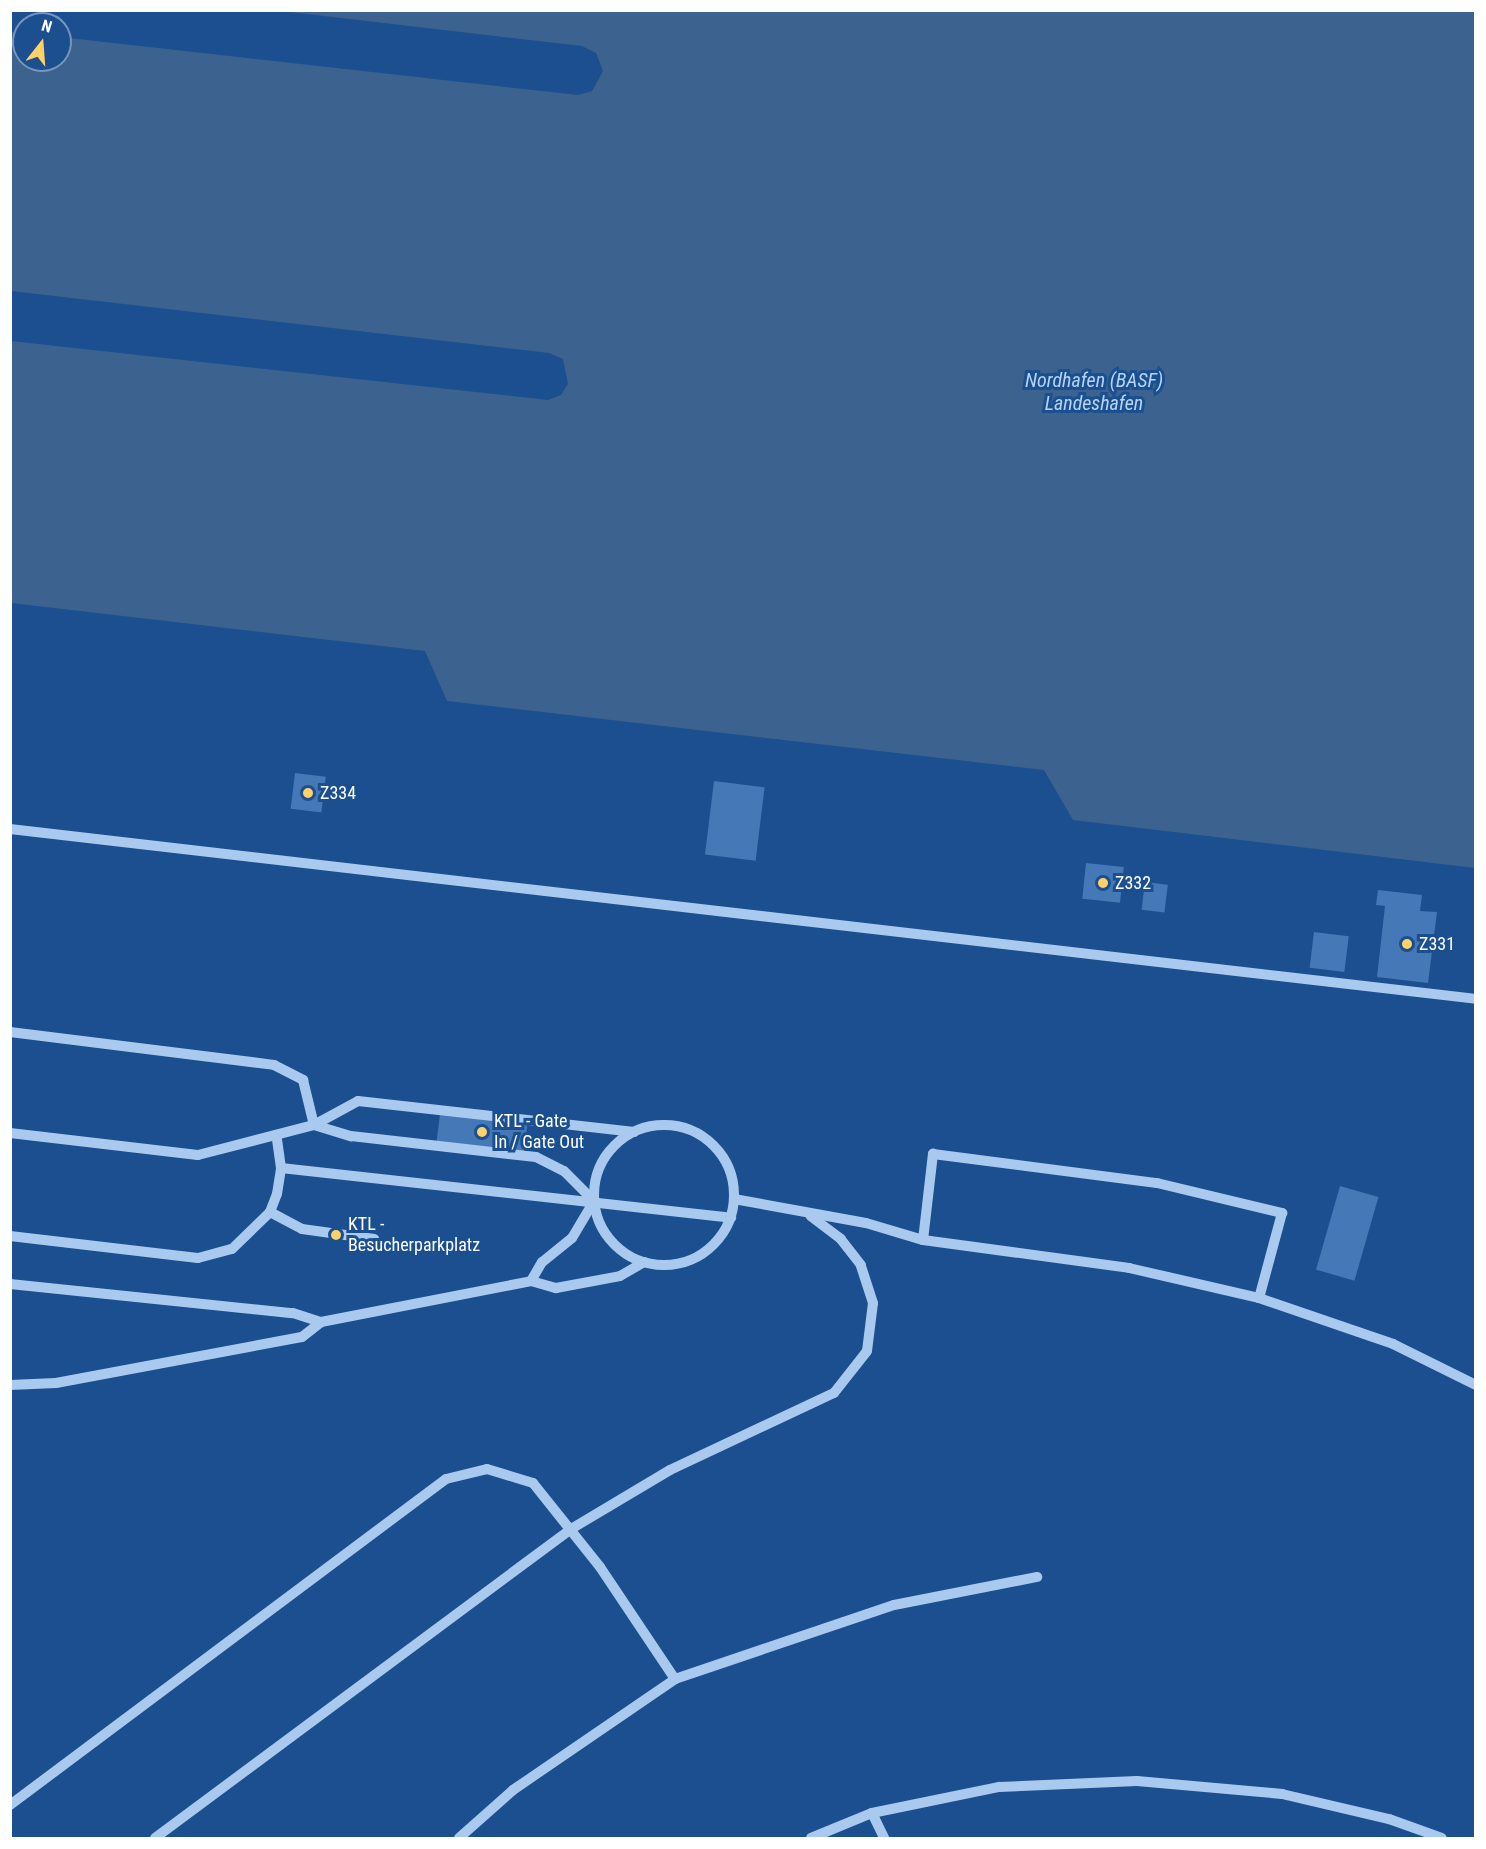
<!DOCTYPE html>
<html>
<head>
<meta charset="utf-8">
<style>
  body { margin:0 }
  #map { position:relative; width:1486px; height:1849px; overflow:hidden; background:#1b4f8f; font-family:"Roboto Condensed",sans-serif }
  div>[style] { position:absolute }
  [style*='--x'] { left:calc(var(--x)*1px); top:calc(var(--y)*1px); width:calc(var(--w)*1px); rotate:calc(var(--a)*1deg) }
  .water>* { inset:0; background:#3c6290 }
  .building>* { inset:0; background:#4478b7; transform-origin:0 0 }
  .minor>* { height:10px; margin:-5px; padding:0 5px; transform-origin:5px; border-radius:5px; background:#a9c9ee }
  .minor>.ring { margin:-5px; padding:0; box-sizing:content-box; background:none; border:10px solid #a9c9ee; border-radius:50% }
  .dots>* { width:16px; height:16px; translate:-50% -50%; box-sizing:border-box; border:3px solid #1b4f8f; border-radius:50% }
  span { translate:-50% -50%; white-space:nowrap; text-align:center; line-height:1.15; -webkit-text-stroke:6px #1b4f8f; paint-order:stroke }
  .poi-label { font-size:18px; color:#fff }
  .left { translate:0 -50%; text-align:left }
  .water-label { font-size:20px; color:#b5d3f5; font-style:italic }
  .frame { position:absolute; inset:0; border:12px solid #fff; pointer-events:none }
  .north { position:absolute; left:12px; top:12px; width:60px; height:60px; box-sizing:border-box; background:#1b4f8f; border:2px solid #7695bc; border-radius:50%; rotate:17deg; font-size:16px; font-weight:700; line-height:24px; text-align:center; color:#fff }
  .north::after { content:''; display:block; margin:auto; width:21px; height:27px; background:#ffd166; clip-path:polygon(50% 0,100% 100%,50% 72%,0 100%) }
</style>
</head>
<body>
<div id="map">
  <div class="water">
    <i style="clip-path:polygon(281px 11px,1475px 11px,1475px 868px,1073px 820px,1044px 770px,447px 701px,425px 651px,11px 603px,11px 341px,548px 400px,561px 395px,568px 384px,563px 359px,549px 353px,11px 291px,11px 32px,24px 33px,24px 60px,60px 60px,60px 37px,578px 95px,592px 91px,603px 71px,596px 53px,582px 46px)"></i>
  </div>
  <div class="building">
    <i style="left:295px;top:773px;width:31px;height:36px;rotate:7deg"></i>
    <i style="left:714px;top:781px;width:51px;height:74px;rotate:7deg"></i>
    <i style="left:1086px;top:863px;width:38px;height:36px;rotate:6deg"></i>
    <i style="left:1145px;top:882px;width:23px;height:28px;rotate:7deg"></i>
    <i style="clip-path:polygon(1378px 890px,1422px 895px,1420px 911px,1437px 912px,1428px 983px,1377px 977px,1385px 906px,1376px 905px)"></i>
    <i style="left:1314px;top:932px;width:35px;height:36px;rotate:7deg"></i>
    <i style="left:441px;top:1106px;width:88px;height:42px;rotate:7deg"></i>
    <i style="left:1340px;top:1186px;width:40px;height:87px;rotate:16deg"></i>
  </div>
  <div class="minor">
    <i style="--x:10;--y:829;--w:1476;--a:6.61"></i>
    <i style="--x:10;--y:1032;--w:266;--a:7.1"></i>
    <i style="--x:274;--y:1065;--w:33;--a:27"></i>
    <i style="--x:303;--y:1080;--w:46;--a:76.3"></i>
    <i style="--x:314;--y:1125;--w:39;--a:17"></i>
    <i style="--x:351;--y:1136;--w:186;--a:6.5"></i>
    <i style="--x:536;--y:1157;--w:31;--a:27"></i>
    <i style="--x:564;--y:1171;--w:42;--a:45"></i>
    <i style="--x:594;--y:1201;--w:43;--a:120.7"></i>
    <i style="--x:572;--y:1238;--w:38;--a:141"></i>
    <i style="--x:542;--y:1262;--w:22;--a:120"></i>
    <i class="ring" style="left:594px;top:1125px;width:130px;height:130px"></i>
    <i style="--x:10;--y:1133;--w:189;--a:6.7"></i>
    <i style="--x:198;--y:1155;--w:120;--a:-14.5"></i>
    <i style="--x:314;--y:1125;--w:50;--a:-28.6"></i>
    <i style="--x:358;--y:1101;--w:278;--a:6.4"></i>
    <i style="--x:281;--y:1168;--w:453;--a:6.3"></i>
    <i style="--x:734;--y:1199;--w:134;--a:10.3"></i>
    <i style="--x:866;--y:1223;--w:59;--a:16.6"></i>
    <i style="--x:923;--y:1240;--w:208;--a:7.7"></i>
    <i style="--x:1129;--y:1268;--w:133;--a:13"></i>
    <i style="--x:1259;--y:1298;--w:142;--a:18.9"></i>
    <i style="--x:1393;--y:1344;--w:93;--a:26.3"></i>
    <i style="--x:270;--y:1212;--w:36;--a:28"></i>
    <i style="--x:302;--y:1229;--w:73;--a:7.9"></i>
    <i style="--x:10;--y:1236;--w:189;--a:6.7"></i>
    <i style="--x:198;--y:1258;--w:35;--a:-15"></i>
    <i style="--x:232;--y:1249;--w:53;--a:-44.2"></i>
    <i style="--x:270;--y:1212;--w:19;--a:-69"></i>
    <i style="--x:277;--y:1194;--w:26;--a:-81"></i>
    <i style="--x:281;--y:1168;--w:30;--a:-98"></i>
    <i style="--x:923;--y:1240;--w:87;--a:-83.4"></i>
    <i style="--x:933;--y:1154;--w:226;--a:7.4"></i>
    <i style="--x:1157;--y:1183;--w:129;--a:13.5"></i>
    <i style="--x:1282;--y:1213;--w:88;--a:105.1"></i>
    <i style="--x:10;--y:1284;--w:284;--a:5.9"></i>
    <i style="--x:293;--y:1313;--w:29;--a:18"></i>
    <i style="--x:10;--y:1385;--w:46;--a:-2.5"></i>
    <i style="--x:56;--y:1383;--w:250;--a:-10.6"></i>
    <i style="--x:302;--y:1337;--w:24;--a:-38"></i>
    <i style="--x:321;--y:1322;--w:214;--a:-11"></i>
    <i style="--x:531;--y:1281;--w:26;--a:16"></i>
    <i style="--x:556;--y:1288;--w:65;--a:-10.6"></i>
    <i style="--x:620;--y:1276;--w:28;--a:-30"></i>
    <i style="--x:10;--y:1805;--w:544;--a:-36.79"></i>
    <i style="--x:446;--y:1479;--w:42;--a:-13.7"></i>
    <i style="--x:487;--y:1469;--w:48;--a:16.9"></i>
    <i style="--x:533;--y:1483;--w:107;--a:51.4"></i>
    <i style="--x:600;--y:1567;--w:135;--a:56.2"></i>
    <i style="--x:872;--y:1813;--w:28;--a:64"></i>
    <i style="--x:155;--y:1838;--w:518;--a:-36.6"></i>
    <i style="--x:571;--y:1529;--w:115;--a:-30.8"></i>
    <i style="--x:670;--y:1470;--w:181;--a:-25.2"></i>
    <i style="--x:834;--y:1393;--w:53;--a:-51.8"></i>
    <i style="--x:867;--y:1351;--w:48;--a:-82.9"></i>
    <i style="--x:873;--y:1303;--w:40;--a:-108"></i>
    <i style="--x:861;--y:1265;--w:33;--a:-128"></i>
    <i style="--x:841;--y:1239;--w:38;--a:-143"></i>
    <i style="--x:459;--y:1838;--w:72;--a:-41.6"></i>
    <i style="--x:513;--y:1790;--w:196;--a:-34.4"></i>
    <i style="--x:675;--y:1679;--w:231;--a:-18.7"></i>
    <i style="--x:894;--y:1605;--w:146;--a:-11.1"></i>
    <i style="--x:811;--y:1838;--w:66;--a:-22.3"></i>
    <i style="--x:872;--y:1813;--w:130;--a:-11.6"></i>
    <i style="--x:999;--y:1787;--w:138;--a:-2.5"></i>
    <i style="--x:1137;--y:1781;--w:146;--a:5.1"></i>
    <i style="--x:1282;--y:1794;--w:110;--a:13.2"></i>
    <i style="--x:1389;--y:1819;--w:56;--a:19.7"></i>
  </div>
  <div class="dots">
    <i style="left:308px;top:793px;background:#ffd166"></i>
    <i style="left:1103px;top:883px;background:#ffd166"></i>
    <i style="left:1407px;top:944px;background:#ffd166"></i>
    <i style="left:482px;top:1132px;background:#ffd166"></i>
    <i style="left:336px;top:1235px;background:#ffd166"></i>
  </div>
  <div class="poi-label">
    <span class="left" style="left:320px;top:793px">Z334</span>
    <span class="left" style="left:1115px;top:883px">Z332</span>
    <span class="left" style="left:1419px;top:944px">Z331</span>
    <span class="left" style="left:494px;top:1132px">KTL - Gate<br>In / Gate Out</span>
    <span class="left" style="left:348px;top:1235px">KTL -<br>Besucherparkplatz</span>
  </div>
  <div class="water-label">
    <span style="left:1094px;top:392px">Nordhafen (BASF)<br>Landeshafen</span>
  </div>
  <div class="frame"></div>
  <div class="north">N</div>
</div>
</body>
</html>
